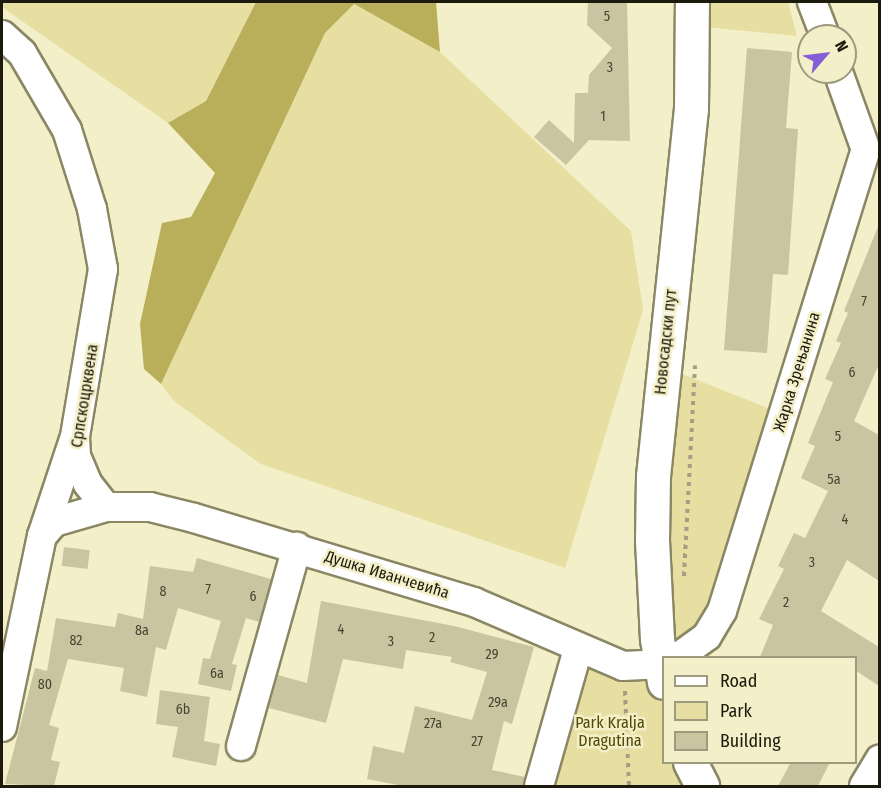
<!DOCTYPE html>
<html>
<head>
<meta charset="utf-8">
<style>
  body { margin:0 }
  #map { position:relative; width:881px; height:788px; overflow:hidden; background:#f3efc9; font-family:"Fira Sans Condensed",sans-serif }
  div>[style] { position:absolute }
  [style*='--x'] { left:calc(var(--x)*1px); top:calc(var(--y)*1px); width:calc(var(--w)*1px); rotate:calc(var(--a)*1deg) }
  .green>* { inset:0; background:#e6dfa1 }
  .forest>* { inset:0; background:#b9af5a }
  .building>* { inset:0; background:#c8c5a0; transform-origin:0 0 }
  .path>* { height:4px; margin-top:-2px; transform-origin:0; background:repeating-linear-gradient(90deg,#a29f82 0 4.5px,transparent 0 9px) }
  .roads { filter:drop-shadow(2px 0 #8b8765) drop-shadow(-2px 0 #8b8765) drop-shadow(0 2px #8b8765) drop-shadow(0 -2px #8b8765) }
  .minor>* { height:28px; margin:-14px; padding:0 14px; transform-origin:14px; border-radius:14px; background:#fff }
  .major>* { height:33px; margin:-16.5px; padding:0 16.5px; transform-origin:16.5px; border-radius:16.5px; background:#fff }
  span { translate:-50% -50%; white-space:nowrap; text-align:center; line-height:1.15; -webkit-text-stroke:5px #f3efc9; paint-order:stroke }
  .number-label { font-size:14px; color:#464531 }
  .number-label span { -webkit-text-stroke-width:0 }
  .street-label { font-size:16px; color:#1b1a0c }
  .park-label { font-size:16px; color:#514904 }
  .frame { position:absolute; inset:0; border:3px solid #1b1a0c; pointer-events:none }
  .legend { position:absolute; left:662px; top:656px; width:195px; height:108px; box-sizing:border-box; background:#f3efc9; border:2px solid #9d9a7d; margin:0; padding:8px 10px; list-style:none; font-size:18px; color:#1b1a0c }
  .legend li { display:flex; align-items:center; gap:12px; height:30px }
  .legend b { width:30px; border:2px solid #9d9a7d }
  .north { position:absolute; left:797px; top:24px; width:60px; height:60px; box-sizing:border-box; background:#f3efc9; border:2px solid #9d9a7d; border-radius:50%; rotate:62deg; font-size:16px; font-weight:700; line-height:24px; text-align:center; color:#1b1a0c }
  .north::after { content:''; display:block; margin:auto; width:21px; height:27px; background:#865dd7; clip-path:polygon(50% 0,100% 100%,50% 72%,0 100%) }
</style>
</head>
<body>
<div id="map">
  <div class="green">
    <i style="clip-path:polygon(2px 2px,256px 2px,206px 101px,168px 123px,2px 7px)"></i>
    <i style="clip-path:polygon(704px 2px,788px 2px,797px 36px,704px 27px)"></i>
    <i style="clip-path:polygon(353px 4px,440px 52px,631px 231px,643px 310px,565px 568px,261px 464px,174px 401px,161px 384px,325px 33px)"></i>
    <i style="clip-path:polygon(677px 372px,768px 408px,715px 585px,696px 628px,671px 641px,667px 530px)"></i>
    <i style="clip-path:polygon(578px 649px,664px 680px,664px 762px,684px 763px,690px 786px,539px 786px)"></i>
  </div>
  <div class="forest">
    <i style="clip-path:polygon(256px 2px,436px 2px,440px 52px,354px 4px,325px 33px,161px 384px,144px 369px,140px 324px,162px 223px,191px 217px,215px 173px,168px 123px,206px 101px)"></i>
  </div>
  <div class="building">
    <i style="clip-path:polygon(588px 2px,627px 2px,630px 141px,589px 140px,566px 165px,534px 137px,549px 120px,574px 143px,575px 93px,588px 93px,589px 75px,612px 48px,587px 25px)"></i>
    <i style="clip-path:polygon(747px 48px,792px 52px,786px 128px,798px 129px,788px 275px,773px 274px,767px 353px,724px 350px)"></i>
    <i style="clip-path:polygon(879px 224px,879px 364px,854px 421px,879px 435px,879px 581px,847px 560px,821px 611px,879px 647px,879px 686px,855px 670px,855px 657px,760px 657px,773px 625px,759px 619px,784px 569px,778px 566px,794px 533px,805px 538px,828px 491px,801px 478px,815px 446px,808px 443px,833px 382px,825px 379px,841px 343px,836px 341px,848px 313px,844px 311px)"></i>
    <i style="left:64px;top:547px;width:26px;height:19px;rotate:7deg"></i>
    <i style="clip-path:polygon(197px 558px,271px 579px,259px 622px,246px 618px,232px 664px,237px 665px,231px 691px,198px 684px,203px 658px,210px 659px,221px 621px,178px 608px,166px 650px,156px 647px,147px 697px,120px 691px,124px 668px,68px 659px,49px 725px,59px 728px,51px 760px,60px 762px,54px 786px,5px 784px,35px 668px,47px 671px,56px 618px,115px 627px,118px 613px,143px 619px,150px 566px,193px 572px)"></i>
    <i style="clip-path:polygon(321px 601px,454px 626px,534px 647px,512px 724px,504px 721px,492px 770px,525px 777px,523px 786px,403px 786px,367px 779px,373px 746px,404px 753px,415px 706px,472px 720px,487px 672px,450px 662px,452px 657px,406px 650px,403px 669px,343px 659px,326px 723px,269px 708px,278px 675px,307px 683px)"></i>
    <i style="clip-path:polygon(160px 690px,210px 697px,204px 741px,220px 744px,216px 766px,172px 757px,178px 727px,156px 724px)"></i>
    <i style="clip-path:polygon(791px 762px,830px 762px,818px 786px,778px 786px)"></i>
  </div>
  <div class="path">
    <i style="--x:684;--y:576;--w:211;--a:-87"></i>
    <i style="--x:625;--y:691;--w:95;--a:87.6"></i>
  </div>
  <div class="roads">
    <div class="minor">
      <i style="--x:812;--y:2;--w:36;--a:69"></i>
      <i style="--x:2;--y:35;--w:27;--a:42"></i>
      <i style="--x:22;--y:53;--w:89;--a:59.7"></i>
      <i style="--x:67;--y:130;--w:83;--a:72.4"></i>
      <i style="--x:92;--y:209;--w:61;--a:79.6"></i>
      <i style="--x:103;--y:269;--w:170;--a:99.5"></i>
      <i style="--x:75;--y:437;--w:19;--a:87"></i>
      <i style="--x:76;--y:456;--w:30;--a:67"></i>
      <i style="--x:88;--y:484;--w:29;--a:52"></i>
      <i style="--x:42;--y:536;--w:102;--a:-71.7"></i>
      <i style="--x:677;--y:658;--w:37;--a:-36"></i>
      <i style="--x:707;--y:636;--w:29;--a:-59"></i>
      <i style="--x:722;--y:611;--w:483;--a:-72.7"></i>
      <i style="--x:866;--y:150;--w:83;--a:-109.7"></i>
      <i style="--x:2;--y:727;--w:195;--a:-78.2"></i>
      <i style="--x:42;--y:536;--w:18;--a:-49"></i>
      <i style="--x:54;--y:522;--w:54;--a:-16.1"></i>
      <i style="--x:106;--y:507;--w:44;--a:0"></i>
      <i style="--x:150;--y:507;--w:45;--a:14"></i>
      <i style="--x:194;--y:518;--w:292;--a:16.7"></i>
      <i style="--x:474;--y:602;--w:162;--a:23.2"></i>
      <i style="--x:623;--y:666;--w:41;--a:-2.8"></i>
      <i style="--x:241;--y:746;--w:207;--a:-74.3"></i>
      <i style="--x:539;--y:786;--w:142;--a:-74.1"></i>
      <i style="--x:864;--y:786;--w:31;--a:-59"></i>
    </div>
    <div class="major">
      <i style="--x:664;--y:682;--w:44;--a:-99.2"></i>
      <i style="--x:657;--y:639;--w:99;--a:-92.9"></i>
      <i style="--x:652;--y:540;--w:64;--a:-89.1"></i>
      <i style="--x:653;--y:476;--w:369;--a:-84.1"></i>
      <i style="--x:691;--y:109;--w:107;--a:-89.5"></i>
      <i style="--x:690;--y:762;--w:27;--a:63"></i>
    </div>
  </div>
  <div class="number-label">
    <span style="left:607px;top:17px">5</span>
    <span style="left:610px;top:68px">3</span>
    <span style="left:603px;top:117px">1</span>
    <span style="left:864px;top:302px">7</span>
    <span style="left:852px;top:373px">6</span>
    <span style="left:838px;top:437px">5</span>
    <span style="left:834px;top:480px">5a</span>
    <span style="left:845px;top:520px">4</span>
    <span style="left:812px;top:563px">3</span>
    <span style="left:208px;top:590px">7</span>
    <span style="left:163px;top:592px">8</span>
    <span style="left:253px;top:597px">6</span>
    <span style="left:786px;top:603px">2</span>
    <span style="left:341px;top:630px">4</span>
    <span style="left:142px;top:631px">8a</span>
    <span style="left:432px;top:638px">2</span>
    <span style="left:76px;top:641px">82</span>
    <span style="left:391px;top:642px">3</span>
    <span style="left:492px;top:655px">29</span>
    <span style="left:217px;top:674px">6a</span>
    <span style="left:45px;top:685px">80</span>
    <span style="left:498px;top:703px">29a</span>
    <span style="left:183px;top:710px">6b</span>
    <span style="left:433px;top:724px">27a</span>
    <span style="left:477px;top:742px">27</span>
  </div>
  <div class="street-label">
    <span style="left:666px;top:342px;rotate:-84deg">Новосадски пут</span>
    <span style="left:797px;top:372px;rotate:-73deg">Жарка Зрењанина</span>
    <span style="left:85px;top:396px;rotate:-81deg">Српскоцрквена</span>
    <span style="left:387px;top:575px;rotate:17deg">Душка Иванчевића</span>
  </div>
  <div class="park-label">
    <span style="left:610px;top:732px">Park Kralja<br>Dragutina</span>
  </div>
  <div class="frame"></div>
  <ul class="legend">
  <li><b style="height:8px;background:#fff"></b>Road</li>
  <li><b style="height:16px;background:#e6dfa1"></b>Park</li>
  <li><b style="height:16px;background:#c8c5a0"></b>Building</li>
  </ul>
  <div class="north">N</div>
</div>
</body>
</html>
